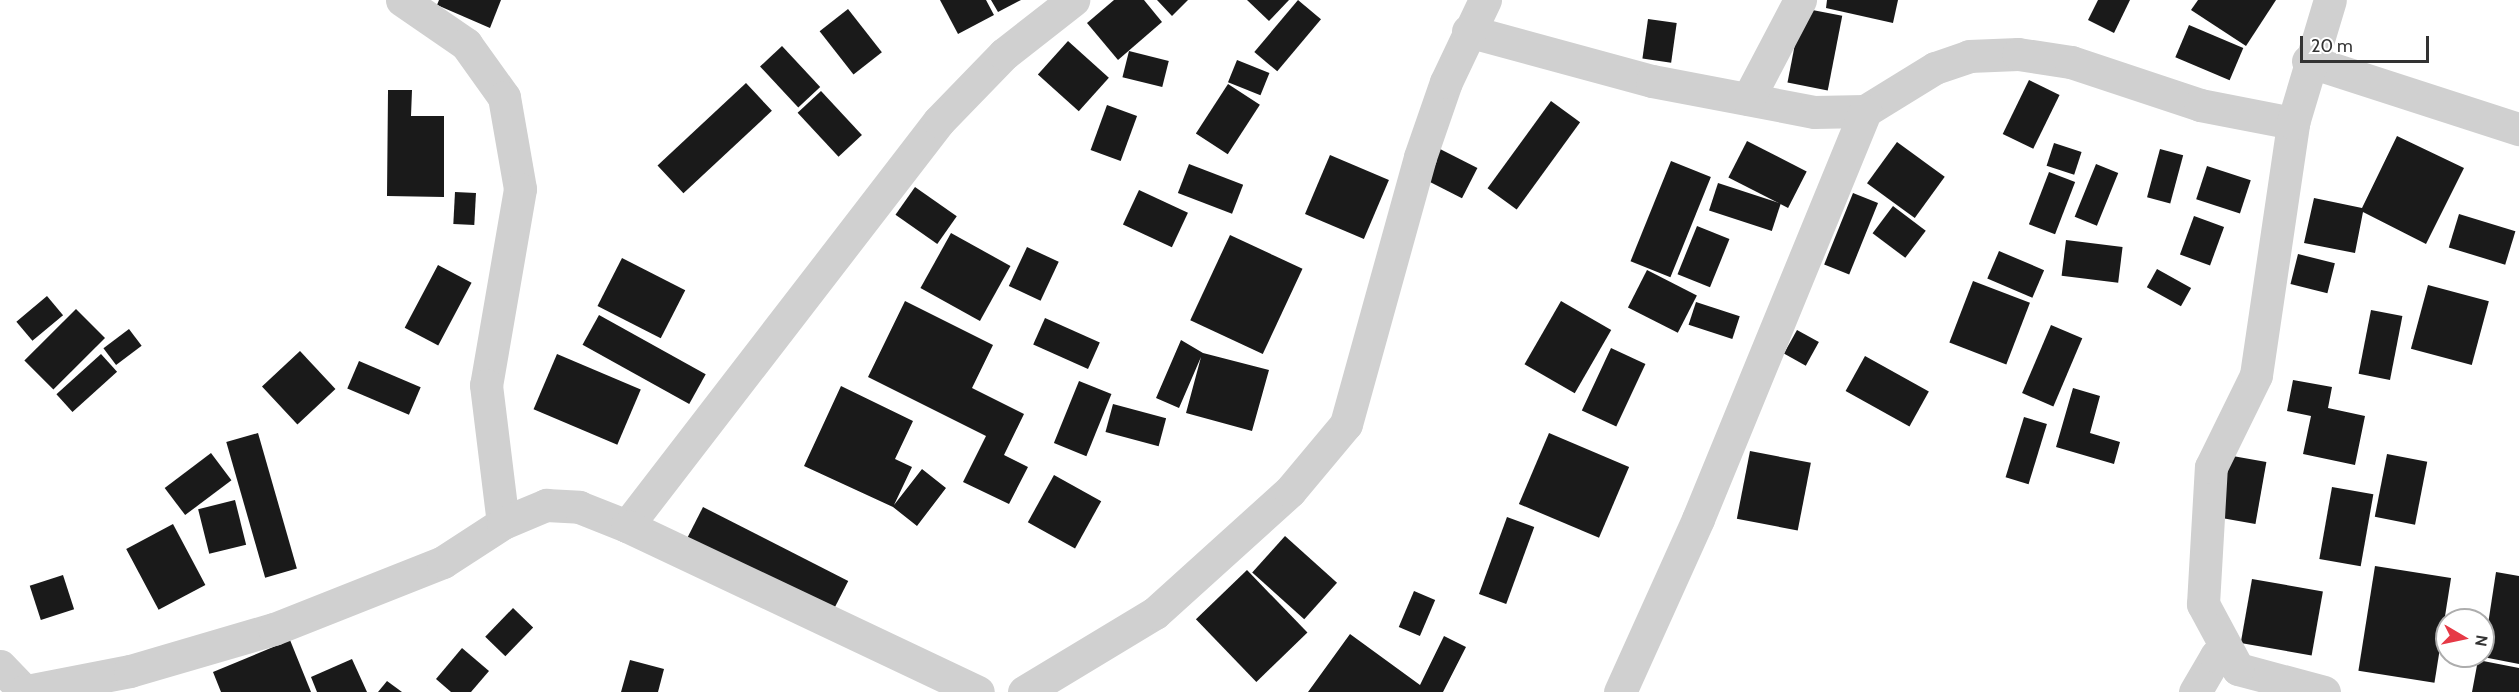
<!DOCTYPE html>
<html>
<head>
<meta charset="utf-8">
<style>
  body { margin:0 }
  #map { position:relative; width:2519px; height:692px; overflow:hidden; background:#fff; font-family:Cabin,sans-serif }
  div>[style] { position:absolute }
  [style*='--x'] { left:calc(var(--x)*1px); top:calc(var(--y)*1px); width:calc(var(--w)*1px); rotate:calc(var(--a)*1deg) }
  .building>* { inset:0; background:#1a1a1a; transform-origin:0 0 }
  .minor>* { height:33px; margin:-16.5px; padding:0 16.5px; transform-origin:16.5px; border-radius:16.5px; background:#d0d0d0 }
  span { translate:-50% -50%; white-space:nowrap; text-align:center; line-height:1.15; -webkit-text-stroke:6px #fff; paint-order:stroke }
  .north { position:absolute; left:2435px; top:608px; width:60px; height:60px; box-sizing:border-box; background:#fff; border:2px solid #adadad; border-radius:50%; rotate:99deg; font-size:16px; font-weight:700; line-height:24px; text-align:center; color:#333 }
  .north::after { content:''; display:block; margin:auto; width:21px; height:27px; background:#e63946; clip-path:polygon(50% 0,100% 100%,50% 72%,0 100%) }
  .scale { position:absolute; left:2300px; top:36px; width:129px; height:27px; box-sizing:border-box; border:3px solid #333; border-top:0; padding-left:8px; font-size:18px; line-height:21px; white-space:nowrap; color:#333; -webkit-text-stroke:4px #fff; paint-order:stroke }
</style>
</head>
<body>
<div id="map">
  <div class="building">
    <i style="clip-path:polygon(439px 0,501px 0,490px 28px,437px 5px)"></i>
    <i style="clip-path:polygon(940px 0,986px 0,994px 15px,958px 34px)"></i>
    <i style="clip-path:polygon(991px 0,1021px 0,998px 12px)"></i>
    <i style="clip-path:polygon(1114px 0,1144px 0,1162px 22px,1118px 60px,1087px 23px)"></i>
    <i style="clip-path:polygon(1157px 0,1188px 0,1172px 16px)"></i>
    <i style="clip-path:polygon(1247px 0,1289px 0,1269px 21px)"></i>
    <i style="left:1298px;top:0;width:30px;height:68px;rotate:40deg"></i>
    <i style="clip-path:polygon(1827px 0,1898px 0,1893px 23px,1826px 8px)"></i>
    <i style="clip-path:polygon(2098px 0,2130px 0,2114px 33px,2088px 20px)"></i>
    <i style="clip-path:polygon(2198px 0,2276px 0,2246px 46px,2191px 10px)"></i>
    <i style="left:1802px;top:8px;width:41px;height:76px;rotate:11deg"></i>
    <i style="left:848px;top:9px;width:55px;height:36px;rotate:52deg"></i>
    <i style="left:1648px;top:19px;width:29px;height:40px;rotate:8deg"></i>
    <i style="left:2189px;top:25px;width:59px;height:35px;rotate:23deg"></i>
    <i style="left:1068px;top:41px;width:55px;height:45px;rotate:42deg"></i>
    <i style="left:782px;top:46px;width:56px;height:30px;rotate:47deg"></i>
    <i style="left:1129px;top:51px;width:41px;height:27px;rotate:14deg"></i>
    <i style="left:1237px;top:60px;width:35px;height:24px;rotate:22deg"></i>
    <i style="left:2029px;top:80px;width:34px;height:60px;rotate:26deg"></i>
    <i style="left:746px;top:83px;width:38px;height:121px;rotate:47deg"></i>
    <i style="left:1228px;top:84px;width:38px;height:59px;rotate:33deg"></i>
    <i style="clip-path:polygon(388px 90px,412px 90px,411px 116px,444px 116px,444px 197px,387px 196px)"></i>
    <i style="left:821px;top:91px;width:60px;height:32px;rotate:47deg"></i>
    <i style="left:1551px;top:101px;width:36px;height:108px;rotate:36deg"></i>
    <i style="left:1107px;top:105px;width:32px;height:48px;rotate:20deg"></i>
    <i style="clip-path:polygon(2397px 136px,2464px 168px,2426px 244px,2363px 212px,2355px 253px,2304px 243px,2314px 198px,2362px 208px)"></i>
    <i style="left:1747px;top:141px;width:67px;height:41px;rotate:27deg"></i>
    <i style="left:1897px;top:142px;width:59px;height:51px;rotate:36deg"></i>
    <i style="left:2054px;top:143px;width:29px;height:24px;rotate:18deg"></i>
    <i style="left:1440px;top:149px;width:42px;height:34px;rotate:27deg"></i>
    <i style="left:2160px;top:149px;width:24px;height:50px;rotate:15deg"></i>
    <i style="left:1330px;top:155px;width:64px;height:64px;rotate:23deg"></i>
    <i style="left:1671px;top:161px;width:43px;height:108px;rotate:22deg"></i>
    <i style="left:1189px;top:164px;width:58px;height:31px;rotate:21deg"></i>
    <i style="left:2096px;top:164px;width:24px;height:57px;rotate:22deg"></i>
    <i style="left:2207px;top:166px;width:46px;height:35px;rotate:18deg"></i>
    <i style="left:2049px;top:172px;width:28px;height:56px;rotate:21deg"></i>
    <i style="left:1718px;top:183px;width:66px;height:29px;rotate:18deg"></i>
    <i style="left:915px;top:187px;width:51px;height:34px;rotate:35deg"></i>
    <i style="left:1139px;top:190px;width:54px;height:38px;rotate:25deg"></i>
    <i style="left:455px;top:192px;width:21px;height:32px;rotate:3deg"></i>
    <i style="left:1853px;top:193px;width:27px;height:77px;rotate:22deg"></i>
    <i style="left:1893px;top:206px;width:41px;height:34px;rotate:37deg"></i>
    <i style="left:2459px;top:214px;width:59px;height:35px;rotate:17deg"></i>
    <i style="left:2194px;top:216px;width:32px;height:41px;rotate:20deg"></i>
    <i style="left:1697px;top:226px;width:35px;height:52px;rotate:22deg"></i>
    <i style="left:951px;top:233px;width:68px;height:63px;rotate:29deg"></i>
    <i style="left:1230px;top:235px;width:80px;height:94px;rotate:25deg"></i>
    <i style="left:2066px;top:240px;width:57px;height:36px;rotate:7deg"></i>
    <i style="left:1027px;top:247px;width:35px;height:43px;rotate:25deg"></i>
    <i style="left:1999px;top:251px;width:49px;height:30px;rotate:23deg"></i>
    <i style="left:2298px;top:254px;width:38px;height:31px;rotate:14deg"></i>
    <i style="left:622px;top:258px;width:71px;height:54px;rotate:27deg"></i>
    <i style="left:438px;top:265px;width:38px;height:71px;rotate:28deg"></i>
    <i style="left:2157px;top:269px;width:39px;height:21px;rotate:29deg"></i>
    <i style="left:1647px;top:270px;width:56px;height:42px;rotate:27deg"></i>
    <i style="left:1973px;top:281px;width:61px;height:66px;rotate:21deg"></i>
    <i style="left:2428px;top:285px;width:63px;height:66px;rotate:15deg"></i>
    <i style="left:47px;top:296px;width:25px;height:40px;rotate:50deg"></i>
    <i style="clip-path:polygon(905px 301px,993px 345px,972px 388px,1024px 414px,1004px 455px,1028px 467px,1009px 504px,963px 482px,986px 436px,868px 377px)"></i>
    <i style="left:1561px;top:301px;width:58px;height:73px;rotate:30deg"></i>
    <i style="left:1696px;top:302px;width:46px;height:24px;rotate:18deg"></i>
    <i style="left:76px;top:309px;width:41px;height:73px;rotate:45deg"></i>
    <i style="left:2371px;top:310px;width:32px;height:65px;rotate:11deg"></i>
    <i style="left:599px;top:315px;width:122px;height:34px;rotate:29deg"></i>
    <i style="left:1045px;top:318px;width:60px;height:29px;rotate:24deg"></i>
    <i style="left:2051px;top:325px;width:34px;height:74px;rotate:23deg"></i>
    <i style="left:129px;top:329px;width:21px;height:32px;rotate:53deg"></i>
    <i style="left:1797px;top:330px;width:25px;height:27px;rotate:29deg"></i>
    <i style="clip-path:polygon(1181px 340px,1203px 353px,1269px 370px,1252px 431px,1186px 413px,1201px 357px,1179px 408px,1156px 398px)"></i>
    <i style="left:1611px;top:348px;width:38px;height:69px;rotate:25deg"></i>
    <i style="left:300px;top:351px;width:52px;height:52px;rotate:47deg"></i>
    <i style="left:101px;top:354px;width:24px;height:60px;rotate:48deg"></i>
    <i style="left:557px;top:354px;width:91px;height:60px;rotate:23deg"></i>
    <i style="left:1865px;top:356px;width:73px;height:40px;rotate:29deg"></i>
    <i style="left:359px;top:361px;width:67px;height:30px;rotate:23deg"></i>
    <i style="clip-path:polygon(2293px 380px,2332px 387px,2328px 408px,2365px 416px,2355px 465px,2303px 454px,2311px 416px,2287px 411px)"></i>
    <i style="left:1079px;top:381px;width:35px;height:67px;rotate:22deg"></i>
    <i style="clip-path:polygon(841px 386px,913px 421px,895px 459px,912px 467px,894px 505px,922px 469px,946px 488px,917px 526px,893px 507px,804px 466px)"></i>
    <i style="clip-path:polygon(2073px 388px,2100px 396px,2090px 433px,2120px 442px,2114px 464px,2056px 447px)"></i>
    <i style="left:1113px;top:404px;width:55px;height:29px;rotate:15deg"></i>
    <i style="left:2024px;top:417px;width:24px;height:63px;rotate:17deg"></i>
    <i style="left:258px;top:433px;width:141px;height:33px;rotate:74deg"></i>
    <i style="left:1549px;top:433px;width:87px;height:77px;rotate:23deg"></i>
    <i style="left:1750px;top:451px;width:62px;height:69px;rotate:11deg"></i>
    <i style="left:211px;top:453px;width:34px;height:58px;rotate:53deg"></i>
    <i style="left:2387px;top:454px;width:41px;height:64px;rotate:11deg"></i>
    <i style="left:2227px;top:455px;width:40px;height:63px;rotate:10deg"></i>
    <i style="left:1054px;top:475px;width:54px;height:54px;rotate:29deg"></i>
    <i style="left:2332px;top:487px;width:42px;height:73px;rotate:10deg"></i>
    <i style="left:235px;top:500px;width:46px;height:38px;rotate:76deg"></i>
    <i style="left:703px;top:507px;width:163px;height:42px;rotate:27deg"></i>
    <i style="left:1507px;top:517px;width:29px;height:82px;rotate:20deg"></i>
    <i style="left:173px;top:524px;width:69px;height:53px;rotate:62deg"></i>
    <i style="left:1285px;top:536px;width:70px;height:49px;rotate:42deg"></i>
    <i style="left:2375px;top:566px;width:77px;height:106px;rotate:9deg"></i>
    <i style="left:1247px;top:570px;width:87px;height:71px;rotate:46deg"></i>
    <i style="clip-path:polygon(2496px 572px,2519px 576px,2519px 664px,2483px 657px)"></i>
    <i style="left:63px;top:575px;width:36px;height:35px;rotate:72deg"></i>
    <i style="left:2252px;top:579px;width:72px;height:65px;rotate:10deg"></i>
    <i style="left:1414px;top:591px;width:23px;height:39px;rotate:23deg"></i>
    <i style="left:513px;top:608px;width:28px;height:40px;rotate:44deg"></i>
    <i style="clip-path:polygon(1350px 634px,1420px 685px,1444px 636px,1466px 647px,1443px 692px,1308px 692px)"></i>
    <i style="clip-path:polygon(290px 640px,311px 692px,221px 692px,213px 672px)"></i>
    <i style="clip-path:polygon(462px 648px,489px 671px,471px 692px,451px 692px,436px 679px)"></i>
    <i style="clip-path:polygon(352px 659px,367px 692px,317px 692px,311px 677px)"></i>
    <i style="clip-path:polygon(630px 660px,664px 669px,658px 692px,621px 692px)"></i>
    <i style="clip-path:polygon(2478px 660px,2519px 668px,2519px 692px,2472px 692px)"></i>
    <i style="clip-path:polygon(387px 681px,402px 692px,378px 692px)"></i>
  </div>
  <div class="minor">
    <i style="--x:402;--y:0;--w:78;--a:34.5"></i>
    <i style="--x:466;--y:44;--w:65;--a:54.4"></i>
    <i style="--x:504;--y:97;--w:93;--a:80.1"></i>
    <i style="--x:520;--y:189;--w:199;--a:99.8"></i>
    <i style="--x:486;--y:385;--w:139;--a:83"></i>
    <i style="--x:1468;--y:31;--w:191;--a:15.2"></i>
    <i style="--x:1652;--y:81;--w:165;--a:10.8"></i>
    <i style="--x:1814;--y:112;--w:51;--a:-1.1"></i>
    <i style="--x:1865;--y:111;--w:82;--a:-31.6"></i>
    <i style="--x:1935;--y:68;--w:36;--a:-19"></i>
    <i style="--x:1969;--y:56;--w:49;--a:-2.3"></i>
    <i style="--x:2018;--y:54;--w:54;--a:8.6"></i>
    <i style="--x:2071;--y:62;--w:136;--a:18.4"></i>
    <i style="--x:2200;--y:105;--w:95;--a:11"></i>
    <i style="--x:2308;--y:61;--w:222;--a:17.9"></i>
    <i style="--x:1748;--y:99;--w:112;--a:-62.3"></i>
    <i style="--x:627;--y:526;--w:511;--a:-52.39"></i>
    <i style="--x:939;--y:121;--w:93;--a:-45.9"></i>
    <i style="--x:1004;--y:54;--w:88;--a:-38"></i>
    <i style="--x:0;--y:666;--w:35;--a:46"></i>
    <i style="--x:22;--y:692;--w:110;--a:-11"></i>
    <i style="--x:130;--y:671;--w:150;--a:-16.3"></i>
    <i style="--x:274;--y:629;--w:182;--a:-21.6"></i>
    <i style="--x:443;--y:562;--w:72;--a:-33"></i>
    <i style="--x:503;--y:523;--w:47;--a:-22.7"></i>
    <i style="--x:546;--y:505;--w:33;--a:3"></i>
    <i style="--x:579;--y:507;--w:52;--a:21.6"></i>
    <i style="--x:627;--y:526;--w:388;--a:25.3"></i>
    <i style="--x:1024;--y:692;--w:153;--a:-31.1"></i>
    <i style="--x:1155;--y:613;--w:182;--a:-42.1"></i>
    <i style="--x:1290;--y:491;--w:87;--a:-50.1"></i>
    <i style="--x:1346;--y:424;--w:277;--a:-74.5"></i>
    <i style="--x:1420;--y:157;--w:79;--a:-70.9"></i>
    <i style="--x:1446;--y:82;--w:91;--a:-64.6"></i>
    <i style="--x:1620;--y:692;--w:190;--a:-65.7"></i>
    <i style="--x:1698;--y:519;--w:441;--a:-67.7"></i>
    <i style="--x:2195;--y:692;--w:42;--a:-59.7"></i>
    <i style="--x:2216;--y:656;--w:13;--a:9"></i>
    <i style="--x:2324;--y:692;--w:89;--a:-165"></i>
    <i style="--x:2238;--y:669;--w:74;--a:-118.3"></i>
    <i style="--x:2203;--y:604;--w:137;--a:-86.7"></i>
    <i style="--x:2211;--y:467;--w:102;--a:-63.9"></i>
    <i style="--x:2256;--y:375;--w:255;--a:-81.6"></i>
    <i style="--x:2293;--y:123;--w:128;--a:-73.3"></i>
  </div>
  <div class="north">N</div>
  <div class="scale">20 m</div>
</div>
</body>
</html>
